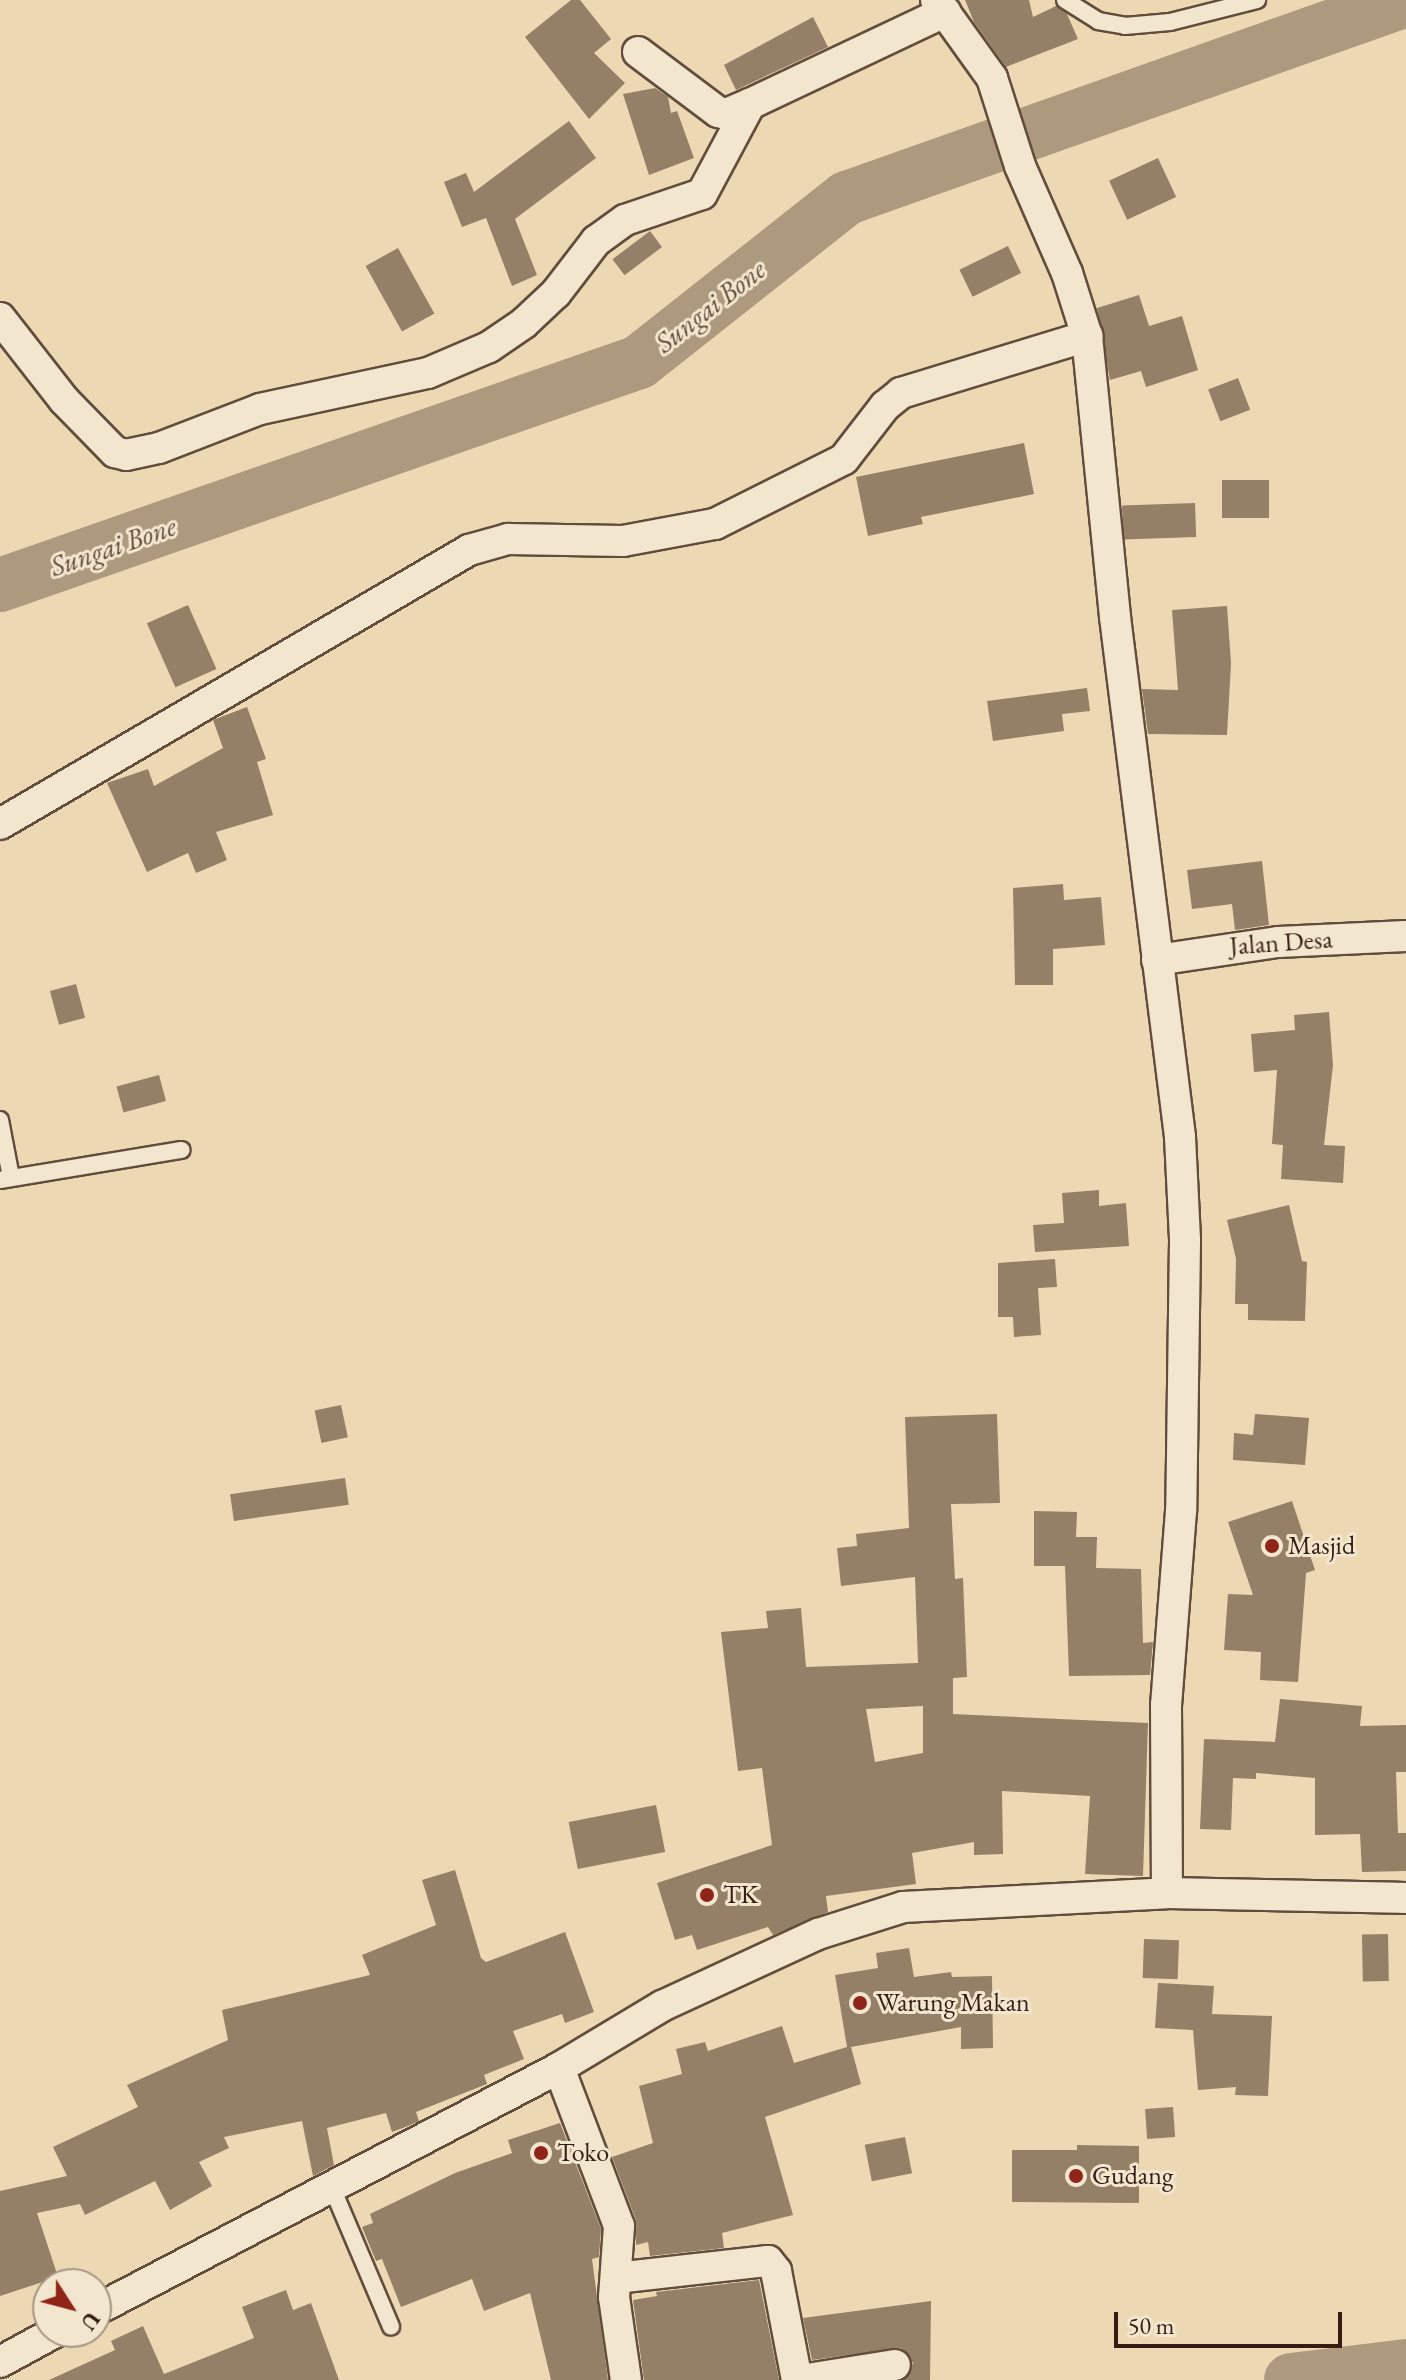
<!DOCTYPE html>
<html>
<head>
<meta charset="utf-8">
<style>
  body { margin:0 }
  #map { position:relative; width:1406px; height:2380px; overflow:hidden; background:#ecd9b4; font-family:"EB Garamond",serif }
  div>[style] { position:absolute }
  [style*='--x'] { left:calc(var(--x)*1px); top:calc(var(--y)*1px); width:calc(var(--w)*1px); rotate:calc(var(--a)*1deg) }
  .river>* { height:54px; margin:-27px; padding:0 27px; transform-origin:27px; border-radius:27px; background:#ad997e }
  .building>* { inset:0; background:#947f67; transform-origin:0 0 }
  .roads { filter:drop-shadow(2px 0 #624d3c) drop-shadow(-2px 0 #624d3c) drop-shadow(0 2px #624d3c) drop-shadow(0 -2px #624d3c) }
  .service>* { height:16px; margin:-8px; padding:0 8px; transform-origin:8px; border-radius:8px; background:#f3e6ce }
  .minor>* { height:30px; margin:-15px; padding:0 15px; transform-origin:15px; border-radius:15px; background:#f3e6ce }
  .dots>* { width:22px; height:22px; translate:-50% -50%; box-sizing:border-box; border:4px solid #f3e6ce; border-radius:50% }
  span { translate:-50% -50%; white-space:nowrap; text-align:center; line-height:1.15; -webkit-text-stroke:6px #f3e6ce; paint-order:stroke }
  .street-label { font-size:26px; color:#341e14 }
  .poi-label { font-size:26px; color:#341e14 }
  .left { translate:0 -50%; text-align:left }
  .water-label { font-size:28px; color:#5e4939; font-style:italic }
  .north { position:absolute; left:32px; top:2268px; width:80px; height:80px; box-sizing:border-box; background:#f3e6ce; border:2px solid #a79684; border-radius:50%; rotate:126deg; font-size:22px; font-weight:700; line-height:32px; text-align:center; color:#341e14 }
  .north::after { content:''; display:block; margin:auto; width:28px; height:36px; background:#8f2418; clip-path:polygon(50% 0,100% 100%,50% 72%,0 100%) }
  .scale { position:absolute; left:1114px; top:2312px; width:228px; height:36px; box-sizing:border-box; border:4px solid #341e14; border-top:0; padding-left:10px; font-size:24px; line-height:28px; white-space:nowrap; color:#341e14; -webkit-text-stroke:6px #f3e6ce; paint-order:stroke }
</style>
</head>
<body>
<div id="map">
  <div class="river">
    <i style="--x:0;--y:585;--w:677;--a:-19.24"></i>
    <i style="--x:639;--y:362;--w:265;--a:-38.3"></i>
    <i style="--x:847;--y:198;--w:593;--a:-19.5"></i>
    <i style="--x:1291;--y:2380;--w:116;--a:-6.9"></i>
  </div>
  <div class="building">
    <i style="clip-path:polygon(571px 0,580px 0,611px 39px,594px 53px,625px 83px,589px 119px,525px 37px)"></i>
    <i style="clip-path:polygon(965px 0,1029px 0,1033px 17px,1056px 6px,1067px 14px,1078px 39px,1006px 67px,974px 22px)"></i>
    <i style="clip-path:polygon(813px 17px,828px 47px,736px 90px,724px 65px)"></i>
    <i style="clip-path:polygon(655px 88px,668px 97px,671px 113px,677px 111px,694px 158px,649px 175px,623px 94px)"></i>
    <i style="clip-path:polygon(569px 121px,596px 158px,515px 219px,537px 275px,512px 286px,486px 218px,462px 227px,444px 182px,466px 173px,474px 192px)"></i>
    <i style="left:1158px;top:158px;width:43px;height:54px;rotate:65deg"></i>
    <i style="left:650px;top:231px;width:20px;height:47px;rotate:53deg"></i>
    <i style="left:1008px;top:246px;width:30px;height:54px;rotate:64deg"></i>
    <i style="left:398px;top:248px;width:75px;height:37px;rotate:61deg"></i>
    <i style="clip-path:polygon(1139px 295px,1149px 326px,1182px 316px,1198px 370px,1146px 387px,1141px 371px,1110px 380px,1097px 308px)"></i>
    <i style="left:1238px;top:378px;width:34px;height:32px;rotate:69deg"></i>
    <i style="clip-path:polygon(1024px 443px,1034px 494px,921px 517px,923px 524px,868px 536px,856px 477px)"></i>
    <i style="left:1222px;top:480px;width:47px;height:38px"></i>
    <i style="left:1195px;top:503px;width:34px;height:73px;rotate:88deg"></i>
    <i style="left:188px;top:605px;width:70px;height:45px;rotate:66deg"></i>
    <i style="clip-path:polygon(1227px 606px,1231px 664px,1227px 735px,1148px 734px,1142px 689px,1178px 690px,1172px 610px)"></i>
    <i style="clip-path:polygon(1087px 688px,1090px 711px,1062px 714px,1064px 731px,993px 741px,987px 701px)"></i>
    <i style="clip-path:polygon(247px 707px,266px 759px,257px 762px,273px 815px,216px 832px,227px 860px,196px 873px,188px 853px,147px 872px,107px 783px,148px 769px,154px 786px,223px 748px,213px 720px)"></i>
    <i style="clip-path:polygon(1262px 861px,1269px 925px,1235px 930px,1232px 904px,1192px 909px,1187px 870px)"></i>
    <i style="clip-path:polygon(1063px 884px,1064px 900px,1101px 897px,1105px 945px,1053px 949px,1053px 985px,1015px 985px,1013px 888px)"></i>
    <i style="left:76px;top:984px;width:35px;height:27px;rotate:75deg"></i>
    <i style="clip-path:polygon(1329px 1012px,1333px 1065px,1324px 1145px,1345px 1146px,1343px 1183px,1281px 1179px,1283px 1145px,1272px 1144px,1277px 1070px,1254px 1072px,1251px 1034px,1295px 1030px,1294px 1015px)"></i>
    <i style="left:159px;top:1075px;width:27px;height:44px;rotate:75deg"></i>
    <i style="clip-path:polygon(1099px 1190px,1099px 1206px,1126px 1203px,1129px 1246px,1035px 1252px,1033px 1225px,1064px 1223px,1062px 1193px)"></i>
    <i style="clip-path:polygon(1289px 1205px,1302px 1261px,1307px 1262px,1305px 1321px,1248px 1320px,1248px 1304px,1235px 1304px,1236px 1259px,1227px 1220px)"></i>
    <i style="clip-path:polygon(1055px 1259px,1057px 1287px,1038px 1288px,1041px 1335px,1014px 1337px,1013px 1317px,998px 1317px,998px 1263px)"></i>
    <i style="left:341px;top:1405px;width:33px;height:27px;rotate:78deg"></i>
    <i style="clip-path:polygon(evenodd,997px 1414px,1000px 1503px,951px 1504px,955px 1579px,963px 1578px,967px 1677px,953px 1678px,953px 1714px,1148px 1723px,1143px 1876px,1085px 1874px,1090px 1796px,1002px 1791px,1003px 1854px,974px 1855px,974px 1842px,912px 1853px,916px 1884px,826px 1896px,828px 1912px,773px 1935px,768px 1927px,697px 1950px,692px 1935px,675px 1940px,657px 1883px,772px 1845px,762px 1768px,738px 1771px,721px 1632px,768px 1628px,766px 1611px,801px 1608px,806px 1667px,918px 1663px,915px 1577px,841px 1586px,837px 1548px,857px 1546px,856px 1534px,909px 1528px,905px 1417px,997px 1414px,923px 1706px,923px 1753px,875px 1762px,866px 1709px,923px 1706px)"></i>
    <i style="clip-path:polygon(1255px 1414px,1309px 1418px,1305px 1465px,1233px 1460px,1234px 1433px,1253px 1435px)"></i>
    <i style="left:345px;top:1478px;width:27px;height:116px;rotate:82deg"></i>
    <i style="clip-path:polygon(1292px 1501px,1315px 1570px,1306px 1573px,1298px 1682px,1260px 1680px,1261px 1652px,1224px 1650px,1228px 1594px,1253px 1595px,1228px 1522px)"></i>
    <i style="clip-path:polygon(1034px 1511px,1077px 1512px,1076px 1537px,1097px 1537px,1096px 1568px,1141px 1569px,1143px 1643px,1153px 1642px,1150px 1675px,1069px 1676px,1065px 1566px,1034px 1566px)"></i>
    <i style="clip-path:polygon(1280px 1699px,1362px 1706px,1360px 1726px,1406px 1725px,1406px 1772px,1396px 1772px,1398px 1833px,1406px 1833px,1406px 1871px,1362px 1872px,1360px 1834px,1315px 1835px,1315px 1778px,1256px 1773px,1256px 1779px,1233px 1778px,1231px 1830px,1200px 1829px,1204px 1739px,1275px 1742px)"></i>
    <i style="left:656px;top:1805px;width:48px;height:89px;rotate:79deg"></i>
    <i style="clip-path:polygon(455px 1870px,481px 1958px,486px 1962px,565px 1932px,594px 2012px,565px 2023px,562px 2014px,513px 2031px,524px 2059px,484px 2075px,487px 2084px,416px 2112px,419px 2121px,408px 2126px,392px 2132px,386px 2113px,327px 2128px,334px 2165px,313px 2176px,302px 2121px,224px 2137px,229px 2148px,199px 2162px,212px 2186px,170px 2210px,155px 2181px,85px 2215px,80px 2204px,37px 2213px,58px 2277px,0 2296px,0 2191px,67px 2176px,53px 2147px,138px 2107px,127px 2085px,228px 2040px,222px 2010px,370px 1975px,362px 1955px,436px 1925px,422px 1880px)"></i>
    <i style="left:1388px;top:1934px;width:47px;height:26px;rotate:89deg"></i>
    <i style="left:1144px;top:1939px;width:35px;height:39px;rotate:2deg"></i>
    <i style="clip-path:polygon(909px 1948px,914px 1977px,951px 1972px,952px 1977px,992px 1976px,993px 2048px,961px 2049px,961px 2027px,851px 2047px,861px 2084px,765px 2117px,793px 2215px,722px 2233px,724px 2248px,650px 2256px,648px 2242px,636px 2245px,636px 2220px,612px 2157px,653px 2143px,639px 2086px,682px 2074px,676px 2049px,705px 2042px,708px 2051px,782px 2026px,794px 2063px,847px 2047px,835px 1975px,878px 1968px,876px 1953px)"></i>
    <i style="clip-path:polygon(1158px 1983px,1214px 1986px,1212px 2014px,1272px 2016px,1268px 2096px,1235px 2095px,1236px 2087px,1198px 2090px,1193px 2030px,1155px 2028px)"></i>
    <i style="left:1173px;top:2107px;width:30px;height:28px;rotate:86deg"></i>
    <i style="clip-path:polygon(560px 2123px,601px 2229px,599px 2257px,592px 2259px,608px 2380px,551px 2380px,530px 2293px,484px 2311px,472px 2279px,401px 2307px,382px 2259px,376px 2261px,362px 2227px,373px 2223px,370px 2214px,455px 2173px,512px 2153px,508px 2140px)"></i>
    <i style="left:905px;top:2137px;width:37px;height:41px;rotate:79deg"></i>
    <i style="clip-path:polygon(1077px 2145px,1139px 2146px,1139px 2203px,1012px 2202px,1012px 2150px,1077px 2150px)"></i>
    <i style="clip-path:polygon(759px 2280px,779px 2380px,644px 2380px,633px 2300px,657px 2296px,656px 2292px)"></i>
    <i style="clip-path:polygon(286px 2290px,293px 2310px,311px 2303px,339px 2380px,49px 2380px,115px 2350px,111px 2341px,143px 2326px,164px 2374px,254px 2338px,242px 2307px)"></i>
    <i style="clip-path:polygon(931px 2301px,930px 2380px,904px 2380px,913px 2363px,901px 2348px,812px 2360px,803px 2318px)"></i>
  </div>
  <div class="roads">
    <div class="service">
      <i style="--x:1065;--y:0;--w:39;--a:32"></i>
      <i style="--x:1098;--y:21;--w:27;--a:10"></i>
      <i style="--x:1125;--y:26;--w:45;--a:-5.1"></i>
      <i style="--x:1170;--y:22;--w:90;--a:-14.2"></i>
      <i style="--x:0;--y:1120;--w:58;--a:79.1"></i>
      <i style="--x:0;--y:1180;--w:184;--a:-9.4"></i>
      <i style="--x:330;--y:2183;--w:156;--a:67"></i>
    </div>
    <div class="minor">
      <i style="--x:936;--y:0;--w:96;--a:54.3"></i>
      <i style="--x:992;--y:78;--w:92;--a:72.3"></i>
      <i style="--x:1020;--y:166;--w:117;--a:66.3"></i>
      <i style="--x:1067;--y:273;--w:66;--a:72.4"></i>
      <i style="--x:1087;--y:336;--w:282;--a:84.3"></i>
      <i style="--x:1115;--y:617;--w:524;--a:82.87"></i>
      <i style="--x:1180;--y:1137;--w:104;--a:87.2"></i>
      <i style="--x:1185;--y:1241;--w:270;--a:90.8"></i>
      <i style="--x:1181;--y:1511;--w:195;--a:94.4"></i>
      <i style="--x:1166;--y:1705;--w:188;--a:89.7"></i>
      <i style="--x:638;--y:52;--w:100;--a:36.9"></i>
      <i style="--x:718;--y:112;--w:8;--a:14"></i>
      <i style="--x:726;--y:114;--w:26;--a:-23"></i>
      <i style="--x:0;--y:318;--w:104;--a:52"></i>
      <i style="--x:64;--y:400;--w:73;--a:45.6"></i>
      <i style="--x:115;--y:452;--w:11;--a:15"></i>
      <i style="--x:126;--y:455;--w:34;--a:-12"></i>
      <i style="--x:159;--y:448;--w:108;--a:-21.1"></i>
      <i style="--x:260;--y:409;--w:172;--a:-12.1"></i>
      <i style="--x:428;--y:373;--w:66;--a:-23.1"></i>
      <i style="--x:489;--y:347;--w:42;--a:-34.4"></i>
      <i style="--x:524;--y:323;--w:44;--a:-43.2"></i>
      <i style="--x:556;--y:293;--w:66;--a:-52.4"></i>
      <i style="--x:596;--y:241;--w:36;--a:-36"></i>
      <i style="--x:625;--y:220;--w:81;--a:-18.7"></i>
      <i style="--x:702;--y:194;--w:102;--a:-61.9"></i>
      <i style="--x:750;--y:104;--w:216;--a:-25.3"></i>
      <i style="--x:0;--y:824;--w:543;--a:-30.29"></i>
      <i style="--x:469;--y:550;--w:41;--a:-15.8"></i>
      <i style="--x:508;--y:539;--w:115;--a:1"></i>
      <i style="--x:623;--y:541;--w:94;--a:-10.5"></i>
      <i style="--x:715;--y:524;--w:144;--a:-26.7"></i>
      <i style="--x:844;--y:459;--w:67;--a:-52.3"></i>
      <i style="--x:885;--y:406;--w:21;--a:-39"></i>
      <i style="--x:901;--y:393;--w:195;--a:-17"></i>
      <i style="--x:1157;--y:960;--w:122;--a:-8.5"></i>
      <i style="--x:1278;--y:942;--w:128;--a:-2.7"></i>
      <i style="--x:559;--y:2068;--w:169;--a:69.2"></i>
      <i style="--x:619;--y:2226;--w:71;--a:94"></i>
      <i style="--x:614;--y:2297;--w:84;--a:81.8"></i>
      <i style="--x:616;--y:2278;--w:153;--a:-6.4"></i>
      <i style="--x:768;--y:2261;--w:13;--a:51"></i>
      <i style="--x:776;--y:2271;--w:111;--a:79.1"></i>
      <i style="--x:96;--y:2310;--w:522;--a:-27.6"></i>
      <i style="--x:559;--y:2068;--w:120;--a:-31"></i>
      <i style="--x:662;--y:2006;--w:172;--a:-24.8"></i>
      <i style="--x:818;--y:1934;--w:89;--a:-17.6"></i>
      <i style="--x:903;--y:1907;--w:264;--a:-3"></i>
      <i style="--x:1167;--y:1893;--w:239;--a:1.2"></i>
      <i style="--x:0;--y:2362;--w:63;--a:-28.6"></i>
      <i style="--x:801;--y:2380;--w:95;--a:-9.1"></i>
    </div>
  </div>
  <div class="dots">
    <i style="left:1272px;top:1546px;background:#8f2418"></i>
    <i style="left:707px;top:1895px;background:#8f2418"></i>
    <i style="left:860px;top:2003px;background:#8f2418"></i>
    <i style="left:541px;top:2153px;background:#8f2418"></i>
    <i style="left:1076px;top:2176px;background:#8f2418"></i>
  </div>
  <div class="street-label">
    <span style="left:1281px;top:943px;rotate:-4deg">Jalan Desa</span>
  </div>
  <div class="poi-label">
    <span class="left" style="left:1288px;top:1546px">Masjid</span>
    <span class="left" style="left:723px;top:1895px">TK</span>
    <span class="left" style="left:876px;top:2003px">Warung Makan</span>
    <span class="left" style="left:557px;top:2153px">Toko</span>
    <span class="left" style="left:1092px;top:2176px">Gudang</span>
  </div>
  <div class="water-label">
    <span style="left:710px;top:306px;rotate:-38deg">Sungai Bone</span>
    <span style="left:113px;top:546px;rotate:-19deg">Sungai Bone</span>
  </div>
  <div class="north">U</div>
  <div class="scale">50 m</div>
</div>
</body>
</html>
